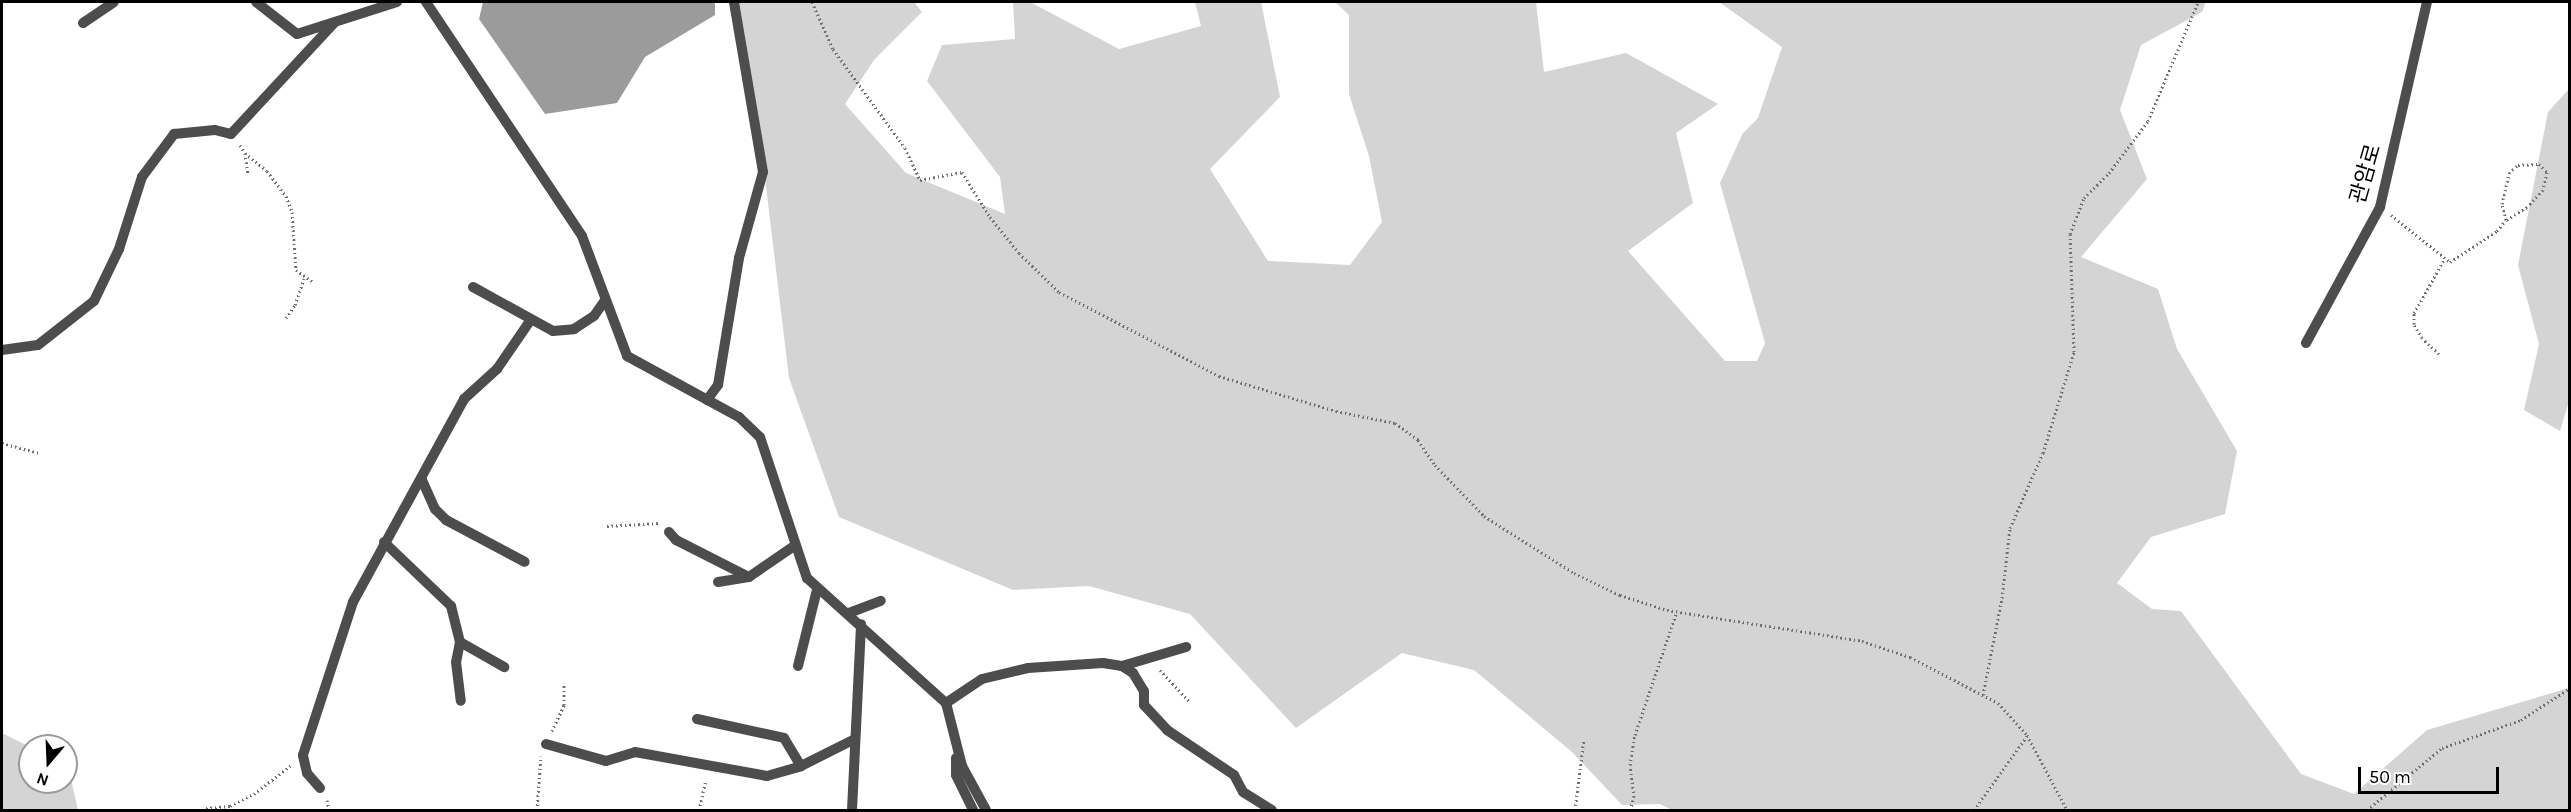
<!DOCTYPE html>
<html>
<head>
<meta charset="utf-8">
<style>
  body { margin:0 }
  #map { position:relative; width:2571px; height:812px; overflow:hidden; background:#fff; font-family:Karla,"Noto Sans KR",sans-serif }
  div>[style] { position:absolute }
  [style*='--x'] { left:calc(var(--x)*1px); top:calc(var(--y)*1px); width:calc(var(--w)*1px); rotate:calc(var(--a)*1deg) }
  .green>* { inset:0; background:#d4d4d4 }
  .water>* { inset:0; background:#9b9b9b }
  .path>* { height:3px; margin-top:-1.5px; transform-origin:0; background:repeating-linear-gradient(90deg,#6f6f6f 0 1.5px,transparent 0 4.5px) }
  .minor>* { height:10px; margin:-5px; padding:0 5px; transform-origin:5px; border-radius:5px; background:#4d4d4d }
  span { translate:-50% -50%; white-space:nowrap; text-align:center; line-height:1.15; -webkit-text-stroke:6px #fff; paint-order:stroke }
  .street-label { font-size:22px; color:#000 }
  .frame { position:absolute; inset:0; border:3px solid #000; pointer-events:none }
  .north { position:absolute; left:18px; top:734px; width:60px; height:60px; box-sizing:border-box; background:#fff; border:2px solid #999; border-radius:50%; rotate:199deg; font-size:16px; font-weight:700; line-height:24px; text-align:center; color:#000 }
  .north::after { content:''; display:block; margin:auto; width:21px; height:27px; background:#000; clip-path:polygon(50% 0,100% 100%,50% 72%,0 100%) }
  .scale { position:absolute; left:2358px; top:767px; width:141px; height:27px; box-sizing:border-box; border:3px solid #000; border-top:0; padding-left:8px; font-size:18px; line-height:21px; white-space:nowrap; color:#000; -webkit-text-stroke:4px #fff; paint-order:stroke }
</style>
</head>
<body>
<div id="map">
  <div class="green">
    <i style="clip-path:polygon(736px 2px,914px 2px,922px 12px,874px 60px,845px 104px,906px 173px,1005px 214px,1000px 177px,927px 81px,942px 45px,1015px 39px,1013px 2px,1030px 2px,1119px 49px,1201px 26px,1195px 2px,1261px 2px,1280px 97px,1210px 169px,1268px 261px,1350px 265px,1382px 222px,1369px 156px,1349px 94px,1349px 15px,1335px 2px,1536px 2px,1544px 72px,1626px 53px,1718px 104px,1676px 133px,1693px 203px,1628px 251px,1725px 361px,1757px 361px,1765px 343px,1720px 183px,1743px 133px,1758px 118px,1782px 47px,1719px 2px,2206px 2px,2202px 12px,2141px 45px,2120px 110px,2147px 179px,2081px 257px,2158px 289px,2177px 349px,2237px 451px,2225px 514px,2151px 537px,2117px 583px,2152px 609px,2181px 611px,2301px 774px,2354px 794px,2427px 730px,2569px 688px,2569px 810px,1672px 810px,1660px 804px,1622px 805px,1572px 752px,1474px 670px,1402px 653px,1296px 728px,1190px 614px,1089px 586px,1013px 590px,839px 517px,789px 378px,762px 153px)"></i>
    <i style="clip-path:polygon(2569px 89px,2570px 398px,2560px 431px,2524px 410px,2539px 344px,2518px 265px,2548px 112px)"></i>
    <i style="clip-path:polygon(2px 733px,30px 747px,30px 782px,66px 782px,68px 766px,78px 810px,2px 810px)"></i>
  </div>
  <div class="water">
    <i style="clip-path:polygon(483px 2px,715px 2px,715px 15px,645px 57px,617px 103px,545px 114px,479px 19px)"></i>
  </div>
  <div class="path">
    <i style="--x:812;--y:2;--w:51;--a:65.9"></i>
    <i style="--x:833;--y:49;--w:122;--a:54"></i>
    <i style="--x:905;--y:148;--w:35;--a:65"></i>
    <i style="--x:920;--y:180;--w:43;--a:-10.8"></i>
    <i style="--x:962;--y:172;--w:53;--a:58.1"></i>
    <i style="--x:990;--y:217;--w:46;--a:51.1"></i>
    <i style="--x:1019;--y:253;--w:56;--a:44.3"></i>
    <i style="--x:1059;--y:292;--w:181;--a:27.7"></i>
    <i style="--x:1219;--y:376;--w:122;--a:16.7"></i>
    <i style="--x:1336;--y:411;--w:60;--a:11.5"></i>
    <i style="--x:1395;--y:423;--w:29;--a:36"></i>
    <i style="--x:1418;--y:440;--w:30;--a:56"></i>
    <i style="--x:1435;--y:465;--w:71;--a:46.1"></i>
    <i style="--x:1484;--y:516;--w:107;--a:32.3"></i>
    <i style="--x:1574;--y:573;--w:51;--a:25.6"></i>
    <i style="--x:1620;--y:595;--w:49;--a:17.7"></i>
    <i style="--x:1667;--y:610;--w:197;--a:9"></i>
    <i style="--x:1862;--y:641;--w:51;--a:18.4"></i>
    <i style="--x:1910;--y:657;--w:99;--a:27.6"></i>
    <i style="--x:1998;--y:703;--w:43;--a:47.8"></i>
    <i style="--x:2027;--y:735;--w:85;--a:61.9"></i>
    <i style="--x:240;--y:145;--w:9;--a:58"></i>
    <i style="--x:245;--y:153;--w:22;--a:82"></i>
    <i style="--x:245;--y:153;--w:28;--a:39"></i>
    <i style="--x:267;--y:171;--w:31;--a:53"></i>
    <i style="--x:286;--y:196;--w:17;--a:69"></i>
    <i style="--x:292;--y:212;--w:58;--a:86.1"></i>
    <i style="--x:296;--y:270;--w:21;--a:35"></i>
    <i style="--x:2391;--y:215;--w:75;--a:38.5"></i>
    <i style="--x:2450;--y:262;--w:56;--a:-33.4"></i>
    <i style="--x:2497;--y:231;--w:14;--a:-51"></i>
    <i style="--x:2506;--y:220;--w:16;--a:-104"></i>
    <i style="--x:2502;--y:204;--w:32;--a:-77"></i>
    <i style="--x:2509;--y:173;--w:12;--a:-42"></i>
    <i style="--x:2518;--y:165;--w:21;--a:-3"></i>
    <i style="--x:2539;--y:164;--w:11;--a:45"></i>
    <i style="--x:2547;--y:172;--w:18;--a:103"></i>
    <i style="--x:2543;--y:190;--w:23;--a:133"></i>
    <i style="--x:2527;--y:207;--w:25;--a:148"></i>
    <i style="--x:286;--y:318;--w:16;--a:-55"></i>
    <i style="--x:295;--y:305;--w:28;--a:-71"></i>
    <i style="--x:2439;--y:354;--w:23;--a:-137"></i>
    <i style="--x:2422;--y:338;--w:16;--a:-120"></i>
    <i style="--x:2414;--y:324;--w:11;--a:-90"></i>
    <i style="--x:2414;--y:313;--w:63;--a:-60.6"></i>
    <i style="--x:2;--y:443;--w:39;--a:15"></i>
    <i style="--x:607;--y:526;--w:52;--a:-3.3"></i>
    <i style="--x:1160;--y:670;--w:42;--a:46.9"></i>
    <i style="--x:1983;--y:695;--w:99;--a:-78.9"></i>
    <i style="--x:2002;--y:598;--w:70;--a:-83.5"></i>
    <i style="--x:2010;--y:528;--w:82;--a:-66.3"></i>
    <i style="--x:2043;--y:453;--w:106;--a:-72.9"></i>
    <i style="--x:2074;--y:352;--w:118;--a:-91.9"></i>
    <i style="--x:2070;--y:234;--w:39;--a:-69"></i>
    <i style="--x:2084;--y:198;--w:35;--a:-45"></i>
    <i style="--x:2109;--y:173;--w:65;--a:-53.1"></i>
    <i style="--x:2148;--y:121;--w:129;--a:-67.2"></i>
    <i style="--x:552;--y:731;--w:29;--a:-65"></i>
    <i style="--x:564;--y:705;--w:20;--a:-90"></i>
    <i style="--x:327;--y:800;--w:10;--a:79"></i>
    <i style="--x:206;--y:808;--w:24;--a:-5"></i>
    <i style="--x:230;--y:806;--w:27;--a:-27"></i>
    <i style="--x:254;--y:794;--w:46;--a:-37.9"></i>
    <i style="--x:537;--y:810;--w:54;--a:-85.8"></i>
    <i style="--x:699;--y:810;--w:31;--a:-77"></i>
    <i style="--x:1575;--y:810;--w:72;--a:-82.8"></i>
    <i style="--x:1630;--y:810;--w:14;--a:-73"></i>
    <i style="--x:1634;--y:797;--w:32;--a:-97"></i>
    <i style="--x:1630;--y:765;--w:30;--a:-81"></i>
    <i style="--x:1635;--y:735;--w:131;--a:-71.3"></i>
    <i style="--x:1974;--y:810;--w:91;--a:-54.4"></i>
    <i style="--x:2367;--y:810;--w:97;--a:-39.6"></i>
    <i style="--x:2442;--y:748;--w:84;--a:-19.5"></i>
    <i style="--x:2521;--y:720;--w:59;--a:-33.1"></i>
  </div>
  <div class="minor">
    <i style="--x:256;--y:2;--w:52;--a:38"></i>
    <i style="--x:297;--y:34;--w:105;--a:-17.7"></i>
    <i style="--x:426;--y:2;--w:281;--a:56.3"></i>
    <i style="--x:582;--y:236;--w:128;--a:69.4"></i>
    <i style="--x:627;--y:356;--w:128;--a:28.6"></i>
    <i style="--x:739;--y:417;--w:29;--a:44"></i>
    <i style="--x:760;--y:437;--w:149;--a:71.6"></i>
    <i style="--x:807;--y:578;--w:187;--a:42"></i>
    <i style="--x:946;--y:703;--w:65;--a:75.7"></i>
    <i style="--x:962;--y:766;--w:50;--a:61.4"></i>
    <i style="--x:83;--y:23;--w:37;--a:-34"></i>
    <i style="--x:473;--y:287;--w:91;--a:28.8"></i>
    <i style="--x:553;--y:331;--w:21;--a:-5"></i>
    <i style="--x:574;--y:329;--w:24;--a:-33"></i>
    <i style="--x:594;--y:316;--w:19;--a:-55"></i>
    <i style="--x:2306;--y:343;--w:155;--a:-61.4"></i>
    <i style="--x:2380;--y:207;--w:210;--a:-77.1"></i>
    <i style="--x:2;--y:350;--w:36;--a:-8"></i>
    <i style="--x:38;--y:345;--w:71;--a:-38.2"></i>
    <i style="--x:94;--y:301;--w:58;--a:-64.3"></i>
    <i style="--x:119;--y:249;--w:76;--a:-72.3"></i>
    <i style="--x:142;--y:177;--w:54;--a:-53.3"></i>
    <i style="--x:174;--y:134;--w:41;--a:-5.6"></i>
    <i style="--x:215;--y:130;--w:16;--a:14"></i>
    <i style="--x:231;--y:134;--w:153;--a:-47.1"></i>
    <i style="--x:707;--y:400;--w:19;--a:-54"></i>
    <i style="--x:718;--y:385;--w:129;--a:-80.6"></i>
    <i style="--x:739;--y:258;--w:89;--a:-74.4"></i>
    <i style="--x:763;--y:172;--w:172;--a:-99.7"></i>
    <i style="--x:422;--y:480;--w:32;--a:66"></i>
    <i style="--x:435;--y:509;--w:16;--a:45"></i>
    <i style="--x:446;--y:520;--w:89;--a:28"></i>
    <i style="--x:669;--y:532;--w:11;--a:49"></i>
    <i style="--x:676;--y:540;--w:82;--a:26.9"></i>
    <i style="--x:384;--y:542;--w:93;--a:43.7"></i>
    <i style="--x:451;--y:606;--w:37;--a:76"></i>
    <i style="--x:460;--y:642;--w:51;--a:29.6"></i>
    <i style="--x:718;--y:582;--w:31;--a:-9"></i>
    <i style="--x:749;--y:577;--w:55;--a:-34.6"></i>
    <i style="--x:849;--y:613;--w:34;--a:-21"></i>
    <i style="--x:460;--y:642;--w:20;--a:101"></i>
    <i style="--x:456;--y:662;--w:39;--a:83"></i>
    <i style="--x:798;--y:666;--w:78;--a:-76"></i>
    <i style="--x:1122;--y:666;--w:67;--a:-16.5"></i>
    <i style="--x:946;--y:703;--w:43;--a:-33.7"></i>
    <i style="--x:982;--y:679;--w:47;--a:-13.4"></i>
    <i style="--x:1028;--y:668;--w:75;--a:-3.8"></i>
    <i style="--x:1103;--y:663;--w:19;--a:9"></i>
    <i style="--x:1122;--y:666;--w:13;--a:32"></i>
    <i style="--x:1133;--y:673;--w:21;--a:59"></i>
    <i style="--x:1144;--y:691;--w:14;--a:90"></i>
    <i style="--x:1144;--y:705;--w:34;--a:47"></i>
    <i style="--x:1167;--y:730;--w:81;--a:33.9"></i>
    <i style="--x:1234;--y:775;--w:19;--a:62"></i>
    <i style="--x:1243;--y:792;--w:34;--a:32"></i>
    <i style="--x:697;--y:719;--w:89;--a:12.3"></i>
    <i style="--x:784;--y:738;--w:33;--a:59"></i>
    <i style="--x:546;--y:744;--w:62;--a:15.8"></i>
    <i style="--x:606;--y:761;--w:30;--a:-17"></i>
    <i style="--x:635;--y:752;--w:134;--a:10.3"></i>
    <i style="--x:767;--y:776;--w:35;--a:-16"></i>
    <i style="--x:801;--y:766;--w:60;--a:-26.6"></i>
    <i style="--x:956;--y:758;--w:17;--a:90"></i>
    <i style="--x:956;--y:775;--w:39;--a:64"></i>
    <i style="--x:320;--y:788;--w:20;--a:-131"></i>
    <i style="--x:307;--y:773;--w:18;--a:-103"></i>
    <i style="--x:303;--y:755;--w:161;--a:-71.9"></i>
    <i style="--x:353;--y:602;--w:231;--a:-61.3"></i>
    <i style="--x:464;--y:399;--w:45;--a:-42.3"></i>
    <i style="--x:497;--y:369;--w:58;--a:-55.5"></i>
    <i style="--x:852;--y:810;--w:186;--a:-87.2"></i>
  </div>
  <div class="street-label">
    <span style="left:2366px;top:174px;rotate:-74deg">관암로</span>
  </div>
  <div class="frame"></div>
  <div class="north">N</div>
  <div class="scale">50 m</div>
</div>
</body>
</html>
